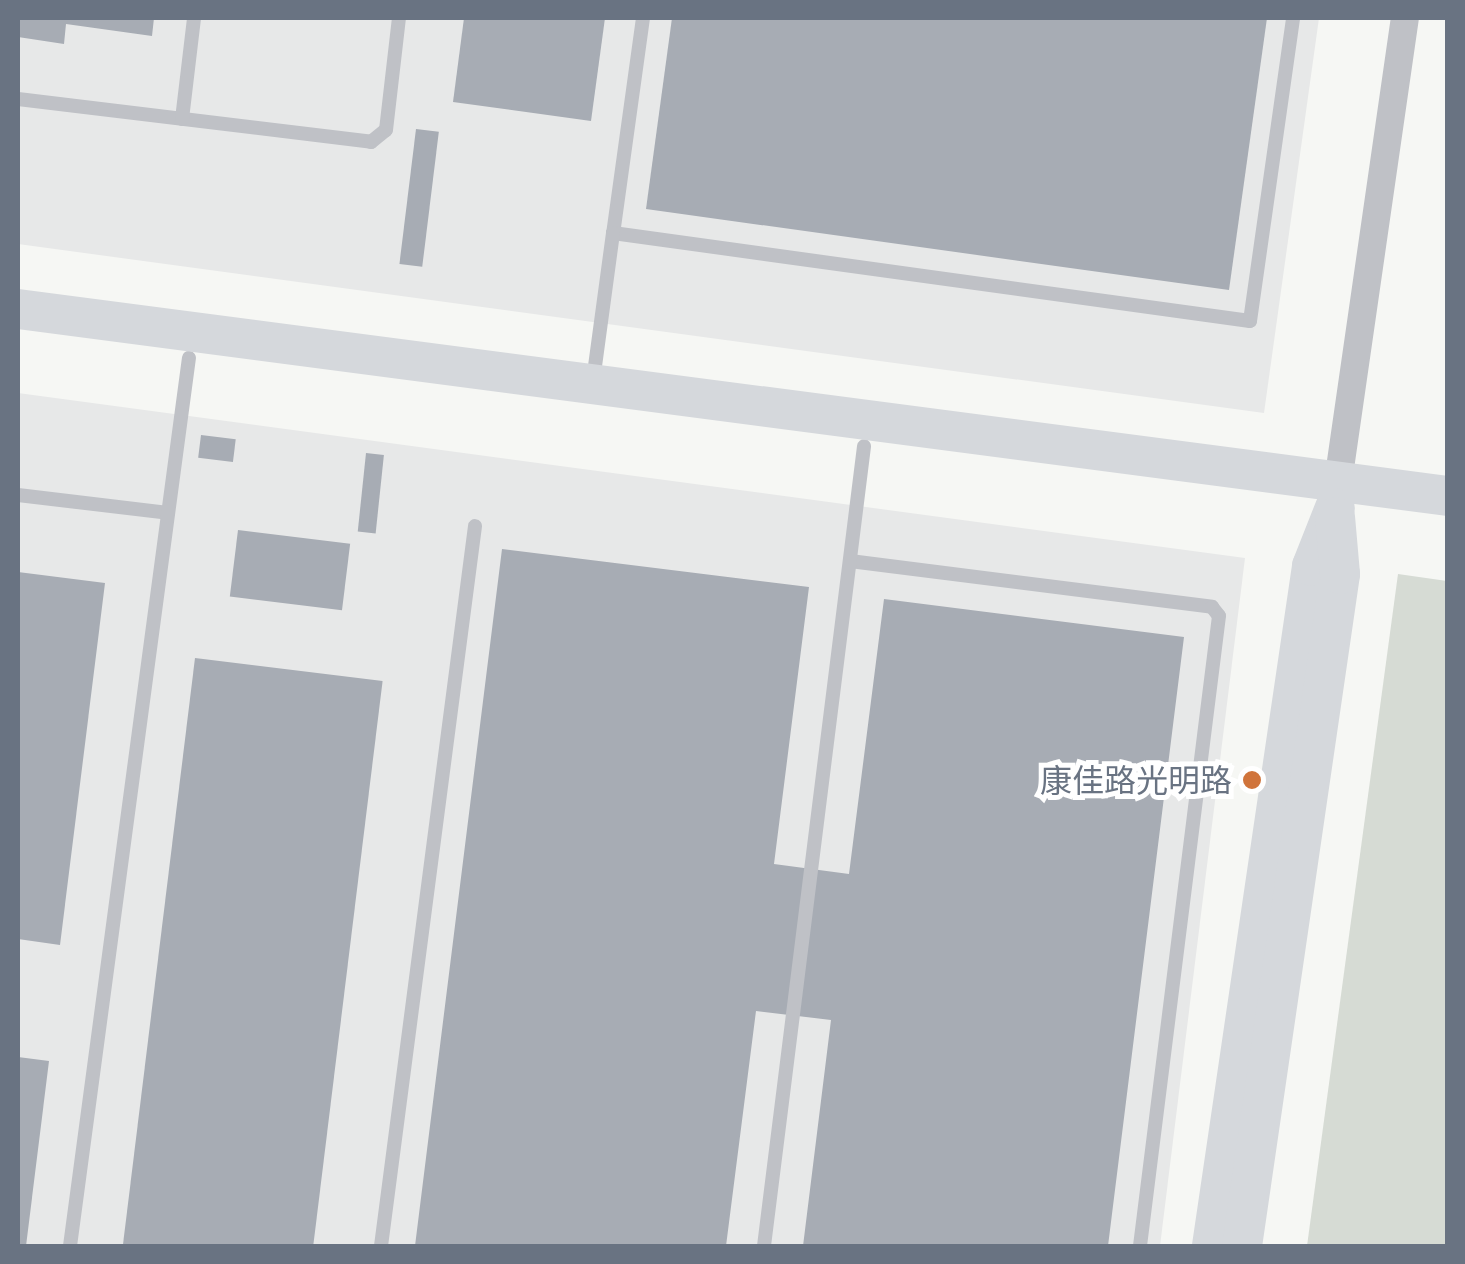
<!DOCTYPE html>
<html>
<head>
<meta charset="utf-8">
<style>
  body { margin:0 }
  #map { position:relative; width:1465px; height:1264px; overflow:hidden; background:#f6f7f4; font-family:Manrope,"Noto Sans SC",sans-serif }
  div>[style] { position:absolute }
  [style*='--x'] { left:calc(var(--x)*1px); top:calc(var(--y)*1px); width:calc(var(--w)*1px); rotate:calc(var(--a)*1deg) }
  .built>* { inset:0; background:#e7e8e8 }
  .green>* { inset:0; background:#d6dbd4 }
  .building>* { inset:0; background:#a7acb4; transform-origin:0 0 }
  .lane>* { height:14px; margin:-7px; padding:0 7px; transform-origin:7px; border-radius:7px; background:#bfc1c6 }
  .street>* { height:28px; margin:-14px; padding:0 14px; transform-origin:14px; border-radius:14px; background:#bfc1c6 }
  .secondary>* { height:40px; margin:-20px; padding:0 20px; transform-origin:20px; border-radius:20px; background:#d5d8dc }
  .dots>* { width:28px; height:28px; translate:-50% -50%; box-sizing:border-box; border:5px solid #fff; border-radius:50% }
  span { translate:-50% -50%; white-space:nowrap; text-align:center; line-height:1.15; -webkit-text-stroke:10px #fff; paint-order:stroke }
  .poi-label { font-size:32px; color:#697382 }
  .right { translate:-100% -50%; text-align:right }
  .frame { position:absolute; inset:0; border:20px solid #697382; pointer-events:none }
</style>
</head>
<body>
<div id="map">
  <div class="built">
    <i style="clip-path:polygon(18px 18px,1319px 18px,1264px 413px,18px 244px)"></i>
    <i style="clip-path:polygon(18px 393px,1245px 558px,1160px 1246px,18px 1246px)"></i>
  </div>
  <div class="green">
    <i style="clip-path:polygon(1398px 574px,1447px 581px,1447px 1246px,1307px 1246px)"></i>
  </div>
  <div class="building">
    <i style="clip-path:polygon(18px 18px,154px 18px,152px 36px,66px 24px,64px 44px,18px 37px)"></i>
    <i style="clip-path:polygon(464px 18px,605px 18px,591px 121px,453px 102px)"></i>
    <i style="clip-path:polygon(672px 18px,1267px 18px,1229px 290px,646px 209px)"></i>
    <i style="left:416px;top:129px;width:23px;height:136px;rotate:7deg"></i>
    <i style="left:201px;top:435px;width:35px;height:23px;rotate:7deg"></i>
    <i style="left:366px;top:453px;width:18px;height:79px;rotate:6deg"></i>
    <i style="left:238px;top:530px;width:113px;height:67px;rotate:7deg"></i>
    <i style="clip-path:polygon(502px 549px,809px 587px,774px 864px,849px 874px,884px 599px,1184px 637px,1108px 1246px,803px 1246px,831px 1020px,756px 1011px,726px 1246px,415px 1246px)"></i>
    <i style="clip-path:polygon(18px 572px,105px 583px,60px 945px,18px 939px)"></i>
    <i style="left:195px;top:658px;width:189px;height:593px;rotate:7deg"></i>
    <i style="clip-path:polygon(18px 1057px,49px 1061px,26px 1246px,18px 1246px)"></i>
  </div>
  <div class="lane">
    <i style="--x:643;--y:18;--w:217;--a:97.9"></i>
    <i style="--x:613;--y:233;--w:643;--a:7.87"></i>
    <i style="--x:1250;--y:321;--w:306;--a:-81.9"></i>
    <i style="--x:18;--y:99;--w:356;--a:6.9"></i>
    <i style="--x:371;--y:142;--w:19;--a:-39"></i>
    <i style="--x:386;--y:130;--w:113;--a:-83.4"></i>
    <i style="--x:182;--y:119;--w:102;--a:-83.2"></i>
    <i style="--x:593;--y:381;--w:149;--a:-82.3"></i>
    <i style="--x:18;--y:495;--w:151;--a:6.8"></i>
    <i style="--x:850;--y:561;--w:365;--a:7.2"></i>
    <i style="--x:1212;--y:607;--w:11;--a:52"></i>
    <i style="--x:1219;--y:616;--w:635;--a:97.15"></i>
    <i style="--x:70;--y:1246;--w:896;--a:-82.37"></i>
    <i style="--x:381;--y:1246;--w:726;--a:-82.56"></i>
    <i style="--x:764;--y:1246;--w:806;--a:-82.87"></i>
  </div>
  <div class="street">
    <i style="--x:1336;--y:496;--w:483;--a:-81.8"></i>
  </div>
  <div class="secondary">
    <i style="--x:18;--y:309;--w:1442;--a:7.45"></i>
    <i style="--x:1212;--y:1246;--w:687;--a:-81.63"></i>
    <i style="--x:1312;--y:566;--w:62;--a:-68.4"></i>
    <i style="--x:1242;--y:1246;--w:679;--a:-81.7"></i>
    <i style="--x:1340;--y:574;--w:57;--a:-95"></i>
  </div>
  <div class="dots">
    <i style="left:1252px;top:780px;background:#d0743b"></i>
  </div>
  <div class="poi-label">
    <span class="right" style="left:1232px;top:780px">康佳路光明路</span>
  </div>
  <div class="frame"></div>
</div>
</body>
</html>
